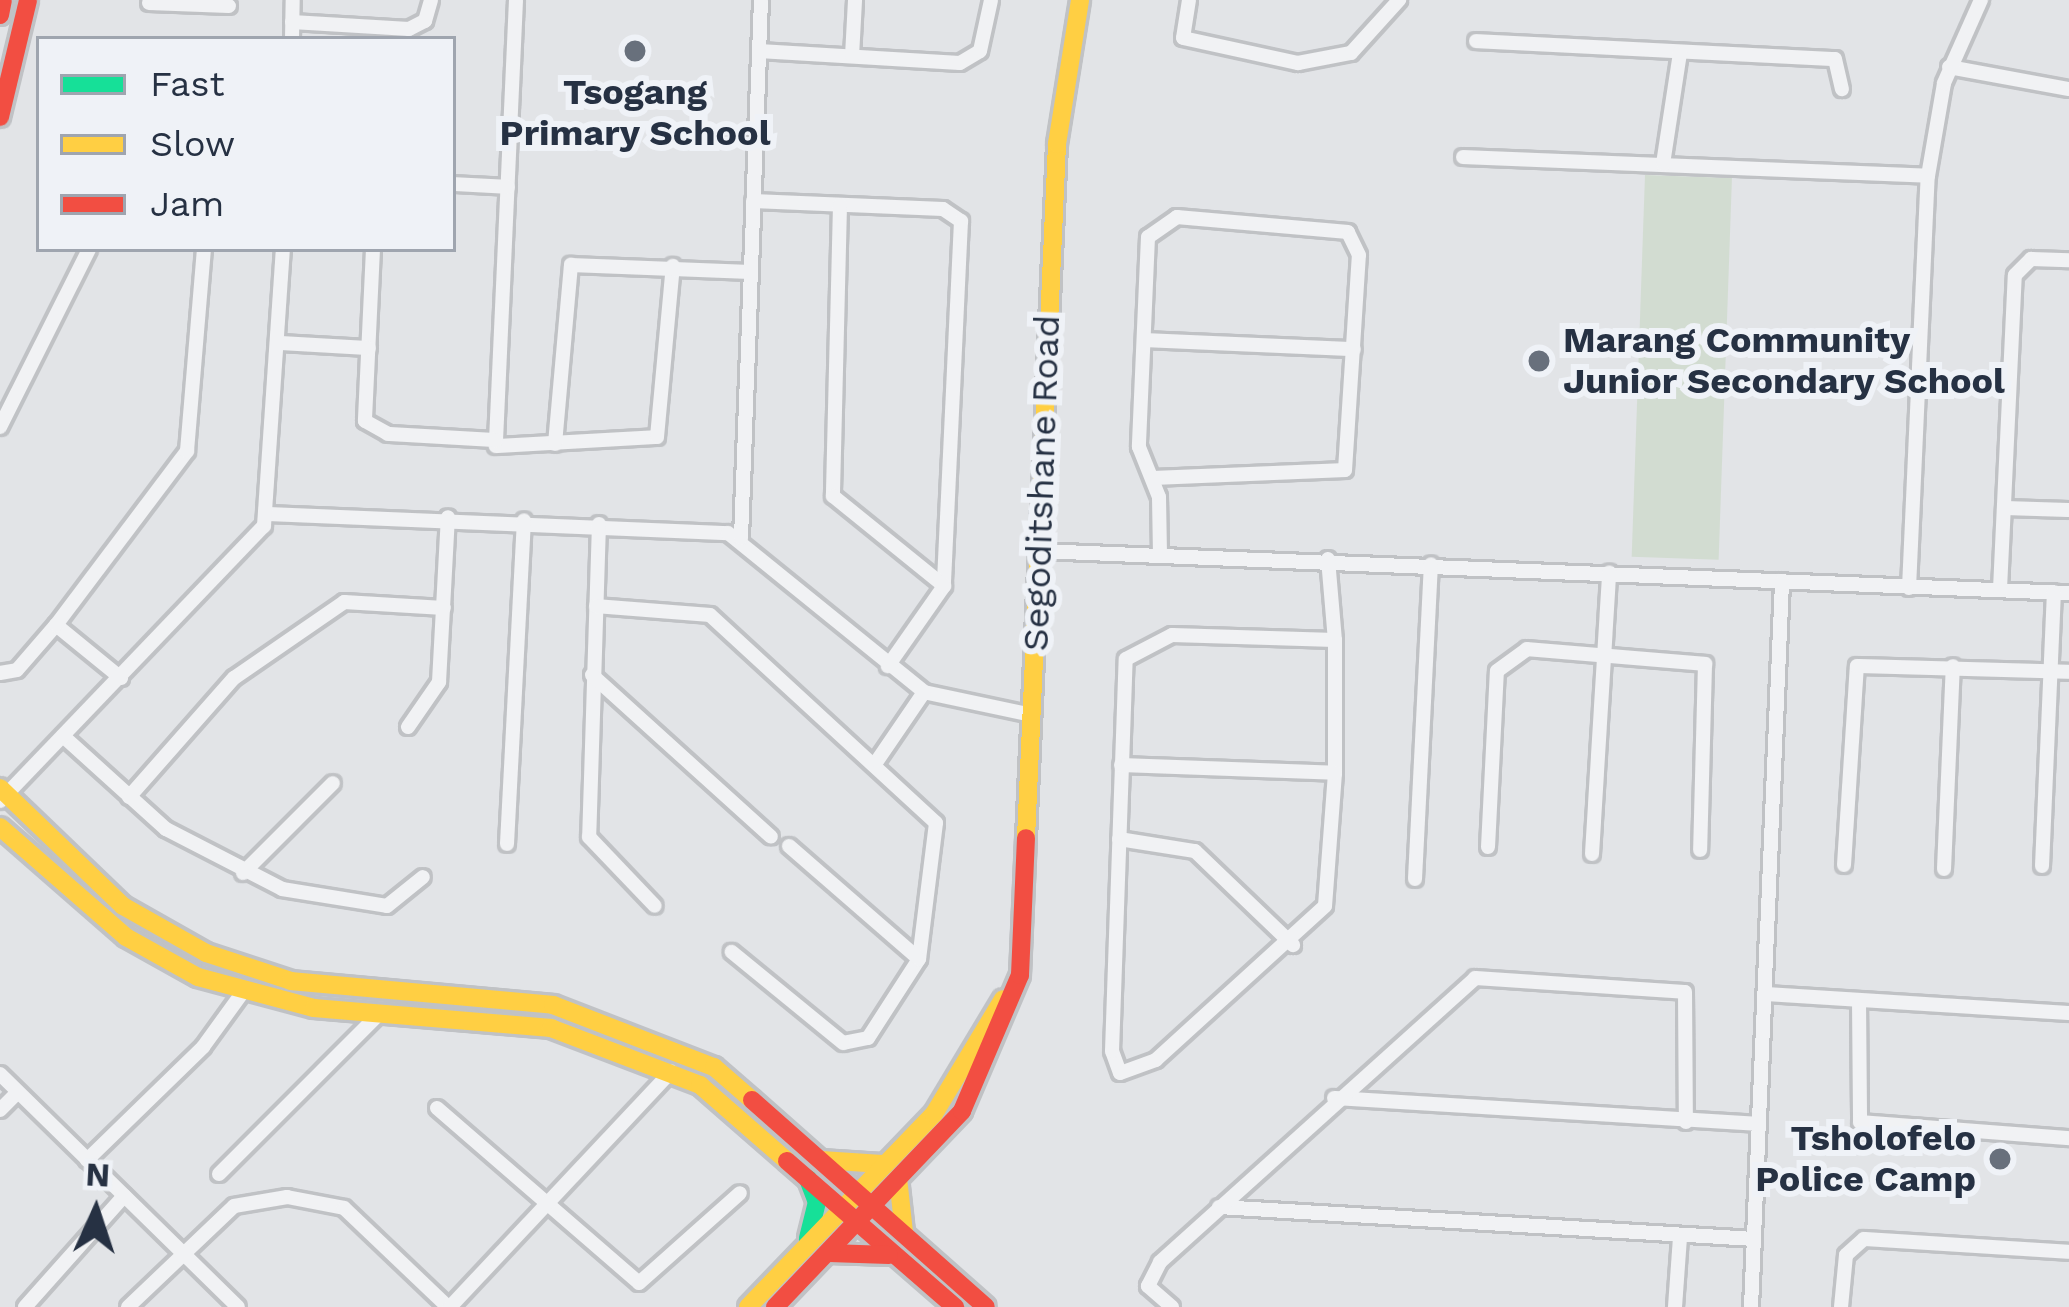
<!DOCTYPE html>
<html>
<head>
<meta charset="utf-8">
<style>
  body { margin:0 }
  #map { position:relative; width:2069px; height:1307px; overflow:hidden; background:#e2e4e7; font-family:"Work Sans",sans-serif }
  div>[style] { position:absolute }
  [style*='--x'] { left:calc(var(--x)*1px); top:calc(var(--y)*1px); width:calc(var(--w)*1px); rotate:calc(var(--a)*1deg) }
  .green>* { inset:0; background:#d2dcd1; transform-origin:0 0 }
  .roads { filter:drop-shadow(3px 0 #c0c2c5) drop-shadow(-3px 0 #c0c2c5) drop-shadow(0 3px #c0c2c5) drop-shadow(0 -3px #c0c2c5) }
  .street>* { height:14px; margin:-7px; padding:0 7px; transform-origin:7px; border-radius:7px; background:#f1f2f4 }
  .fast>* { height:18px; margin:-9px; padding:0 9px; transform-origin:9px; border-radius:9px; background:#16e098 }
  .slow>* { height:18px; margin:-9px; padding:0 9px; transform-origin:9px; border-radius:9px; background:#ffcf43 }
  .jam>* { height:18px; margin:-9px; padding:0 9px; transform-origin:9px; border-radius:9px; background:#f24e42 }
  .dots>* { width:33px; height:33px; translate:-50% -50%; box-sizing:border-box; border:6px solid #eff2f7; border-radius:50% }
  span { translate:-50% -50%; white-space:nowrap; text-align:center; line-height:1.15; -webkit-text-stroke:12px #eff2f7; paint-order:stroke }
  .poi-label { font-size:36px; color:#263143; font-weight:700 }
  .left { translate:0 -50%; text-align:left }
  .right { translate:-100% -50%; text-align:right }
  .street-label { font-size:36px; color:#263143 }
  .legend { position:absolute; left:36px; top:36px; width:420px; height:216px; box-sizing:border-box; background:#eff2f7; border:3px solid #9fa5af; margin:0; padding:15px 21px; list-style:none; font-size:36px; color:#263143 }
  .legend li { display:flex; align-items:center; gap:24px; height:60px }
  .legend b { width:60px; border:3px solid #9fa5af }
  .north { position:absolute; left:36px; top:1151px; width:120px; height:120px; -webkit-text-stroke:9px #eff2f7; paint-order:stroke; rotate:3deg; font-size:33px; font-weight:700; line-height:48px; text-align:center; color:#263143 }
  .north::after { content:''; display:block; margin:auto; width:42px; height:54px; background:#263143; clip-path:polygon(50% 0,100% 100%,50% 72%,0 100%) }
</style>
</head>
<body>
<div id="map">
  <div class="green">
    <i style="left:1645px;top:175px;width:87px;height:382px;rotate:2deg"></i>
  </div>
  <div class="roads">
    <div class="street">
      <i style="--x:516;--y:0;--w:446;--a:92.6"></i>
      <i style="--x:496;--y:446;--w:161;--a:-3.2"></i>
      <i style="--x:657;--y:437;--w:172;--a:-84.7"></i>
      <i style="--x:1189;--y:0;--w:38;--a:99"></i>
      <i style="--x:1183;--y:38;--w:118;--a:12.3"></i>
      <i style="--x:1298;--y:63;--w:54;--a:-10.7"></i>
      <i style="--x:1351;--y:53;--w:72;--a:-47.8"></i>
      <i style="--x:149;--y:3;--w:80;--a:2.1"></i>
      <i style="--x:292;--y:22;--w:117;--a:3.4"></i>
      <i style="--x:409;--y:29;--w:18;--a:-27"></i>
      <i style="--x:425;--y:21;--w:22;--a:-74"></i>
      <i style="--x:292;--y:39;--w:39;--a:-89"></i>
      <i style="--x:1476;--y:41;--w:359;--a:2.9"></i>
      <i style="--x:1835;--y:59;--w:31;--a:77"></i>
      <i style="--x:759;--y:51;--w:201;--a:3.4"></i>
      <i style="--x:960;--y:63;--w:23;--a:-31"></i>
      <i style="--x:980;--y:51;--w:52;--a:-77.8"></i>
      <i style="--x:852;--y:56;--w:56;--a:-86.9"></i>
      <i style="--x:1949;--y:67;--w:122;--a:10.4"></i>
      <i style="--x:1463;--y:157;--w:465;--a:2.3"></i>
      <i style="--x:1663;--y:164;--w:112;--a:-81.3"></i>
      <i style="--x:453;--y:184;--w:55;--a:3.1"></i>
      <i style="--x:753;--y:201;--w:190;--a:2.4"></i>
      <i style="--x:943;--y:209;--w:22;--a:34"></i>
      <i style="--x:961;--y:221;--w:365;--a:92.7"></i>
      <i style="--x:944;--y:586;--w:98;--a:125"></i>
      <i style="--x:840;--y:205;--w:291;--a:91.4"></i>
      <i style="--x:833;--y:496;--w:143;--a:39"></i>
      <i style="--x:373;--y:249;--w:172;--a:92.7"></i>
      <i style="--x:365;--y:421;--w:26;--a:29"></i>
      <i style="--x:388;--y:434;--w:108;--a:3.2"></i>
      <i style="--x:1145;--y:340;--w:209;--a:2.5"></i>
      <i style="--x:279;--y:343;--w:90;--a:3.2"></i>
      <i style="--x:0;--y:427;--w:199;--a:-63.4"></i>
      <i style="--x:555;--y:444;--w:180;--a:-84.9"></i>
      <i style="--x:571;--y:265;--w:179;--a:2.2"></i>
      <i style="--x:1154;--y:478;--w:191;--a:-2.4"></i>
      <i style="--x:1345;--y:470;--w:215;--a:-86.3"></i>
      <i style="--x:1359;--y:255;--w:25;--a:-116"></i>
      <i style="--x:1348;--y:232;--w:172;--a:-175"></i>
      <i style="--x:1177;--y:217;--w:35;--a:145"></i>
      <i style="--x:1148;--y:237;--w:210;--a:92.5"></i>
      <i style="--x:1139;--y:447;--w:54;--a:68.2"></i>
      <i style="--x:1159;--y:497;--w:57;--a:89"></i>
      <i style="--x:2004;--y:508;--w:65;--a:1.8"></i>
      <i style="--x:269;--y:514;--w:459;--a:2.4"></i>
      <i style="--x:728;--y:533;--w:252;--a:39"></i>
      <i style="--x:924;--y:692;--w:110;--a:12"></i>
      <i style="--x:599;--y:524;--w:313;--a:91.8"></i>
      <i style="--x:589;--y:837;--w:95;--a:46.3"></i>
      <i style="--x:741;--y:538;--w:538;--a:-87.87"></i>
      <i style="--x:1039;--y:551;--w:1031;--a:2.34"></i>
      <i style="--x:1328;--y:559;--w:81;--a:85.1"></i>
      <i style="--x:1335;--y:640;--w:133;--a:90"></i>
      <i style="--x:1335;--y:773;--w:133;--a:94.3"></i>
      <i style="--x:1325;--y:906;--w:229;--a:137.7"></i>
      <i style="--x:1156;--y:1060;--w:38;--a:160"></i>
      <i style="--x:1120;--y:1073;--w:23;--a:-110"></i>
      <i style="--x:1112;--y:1051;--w:392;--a:-88"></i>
      <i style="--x:1126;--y:659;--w:52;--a:-27.6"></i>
      <i style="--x:1172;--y:635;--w:163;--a:1.8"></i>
      <i style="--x:1909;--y:588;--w:412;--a:-87.4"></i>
      <i style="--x:1928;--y:176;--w:94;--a:-80.2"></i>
      <i style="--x:1944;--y:83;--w:91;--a:-66"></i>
      <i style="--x:2000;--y:589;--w:314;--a:-87.3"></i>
      <i style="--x:2015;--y:275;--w:23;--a:-45"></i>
      <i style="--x:2031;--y:259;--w:38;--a:2"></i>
      <i style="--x:596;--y:606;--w:114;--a:4.5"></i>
      <i style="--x:710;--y:615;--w:307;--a:42.6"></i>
      <i style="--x:936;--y:823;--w:137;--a:97.1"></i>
      <i style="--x:919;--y:959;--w:94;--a:122.8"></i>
      <i style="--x:868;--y:1038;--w:25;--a:169"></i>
      <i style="--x:843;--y:1043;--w:144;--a:-140.7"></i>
      <i style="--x:56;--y:625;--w:84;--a:39.2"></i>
      <i style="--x:0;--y:673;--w:17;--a:-10"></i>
      <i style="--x:17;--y:670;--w:60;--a:-49.1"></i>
      <i style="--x:56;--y:625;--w:218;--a:-53"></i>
      <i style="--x:187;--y:451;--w:203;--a:-85.2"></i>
      <i style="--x:592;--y:675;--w:241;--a:42.1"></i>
      <i style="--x:408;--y:727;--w:55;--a:-55.4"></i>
      <i style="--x:439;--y:682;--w:165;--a:-86.9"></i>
      <i style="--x:63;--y:736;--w:139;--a:42.1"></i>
      <i style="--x:166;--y:829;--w:131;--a:27.3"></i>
      <i style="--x:282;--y:889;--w:106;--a:9.2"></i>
      <i style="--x:387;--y:906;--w:46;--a:-38.9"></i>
      <i style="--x:877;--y:761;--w:83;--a:-55.7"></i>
      <i style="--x:1121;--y:765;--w:214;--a:2.1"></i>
      <i style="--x:129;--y:797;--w:159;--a:-48.6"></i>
      <i style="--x:234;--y:678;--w:134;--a:-34.6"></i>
      <i style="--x:344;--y:602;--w:100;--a:3.4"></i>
      <i style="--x:0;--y:801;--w:381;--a:-46.2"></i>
      <i style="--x:264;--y:526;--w:278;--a:-86.1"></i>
      <i style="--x:1119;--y:839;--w:77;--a:9"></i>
      <i style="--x:1195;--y:851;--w:136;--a:43.8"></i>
      <i style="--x:507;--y:844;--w:324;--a:-87"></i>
      <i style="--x:789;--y:846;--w:172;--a:41"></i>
      <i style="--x:1488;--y:847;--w:176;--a:-87.1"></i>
      <i style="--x:1497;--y:671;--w:37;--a:-36"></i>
      <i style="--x:1527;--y:649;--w:179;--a:4.8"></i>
      <i style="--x:1705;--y:664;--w:186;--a:91.5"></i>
      <i style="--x:1592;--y:854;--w:282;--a:-86.5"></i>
      <i style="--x:1844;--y:865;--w:199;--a:-86.3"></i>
      <i style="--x:1857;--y:666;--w:212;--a:1.6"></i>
      <i style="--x:2042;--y:866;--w:274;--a:-87.5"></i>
      <i style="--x:1944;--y:869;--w:203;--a:-87.5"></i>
      <i style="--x:243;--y:873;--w:127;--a:-45"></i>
      <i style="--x:1415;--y:879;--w:315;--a:-87.1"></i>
      <i style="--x:1765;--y:994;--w:305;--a:3.6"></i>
      <i style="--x:1859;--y:1000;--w:122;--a:89.5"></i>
      <i style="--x:1860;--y:1122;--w:210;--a:4.4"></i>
      <i style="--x:0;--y:1074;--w:333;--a:44.4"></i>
      <i style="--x:1334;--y:1098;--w:424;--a:3.5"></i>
      <i style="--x:437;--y:1108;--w:267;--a:40.9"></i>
      <i style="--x:639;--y:1283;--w:135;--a:-41.7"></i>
      <i style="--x:0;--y:1110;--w:25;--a:-45"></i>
      <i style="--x:87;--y:1160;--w:162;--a:-44.2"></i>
      <i style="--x:203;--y:1047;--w:68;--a:-54"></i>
      <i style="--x:219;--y:1174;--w:229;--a:-45"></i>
      <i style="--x:1219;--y:1207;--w:536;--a:3.42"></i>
      <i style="--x:25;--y:1307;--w:149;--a:-48.3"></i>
      <i style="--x:128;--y:1307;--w:146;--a:-43.6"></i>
      <i style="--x:234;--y:1206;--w:54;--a:-9.6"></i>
      <i style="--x:287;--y:1197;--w:58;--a:10.9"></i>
      <i style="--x:344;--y:1208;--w:144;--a:43.6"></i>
      <i style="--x:450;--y:1307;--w:323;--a:-46.8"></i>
      <i style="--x:1172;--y:1307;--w:32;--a:-139"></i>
      <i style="--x:1148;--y:1286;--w:27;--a:-63"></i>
      <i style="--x:1160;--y:1262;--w:424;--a:-42"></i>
      <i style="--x:1475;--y:978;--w:210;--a:3.8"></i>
      <i style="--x:1685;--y:992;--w:130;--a:89.6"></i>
      <i style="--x:1675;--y:1307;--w:70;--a:-85.9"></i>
      <i style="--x:1751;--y:1307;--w:727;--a:-87.55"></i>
      <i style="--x:1841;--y:1307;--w:52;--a:-84.5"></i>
      <i style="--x:1846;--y:1255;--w:24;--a:-42"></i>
      <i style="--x:1864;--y:1239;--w:205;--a:3.6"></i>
    </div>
    <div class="fast">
      <i style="--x:808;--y:1179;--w:25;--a:69"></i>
      <i style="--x:817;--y:1202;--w:38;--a:104"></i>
    </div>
    <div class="slow">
      <i style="--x:0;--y:788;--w:170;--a:43.8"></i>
      <i style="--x:123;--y:906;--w:95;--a:29.5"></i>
      <i style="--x:206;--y:953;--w:89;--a:18.2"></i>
      <i style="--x:291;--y:981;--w:263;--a:5.2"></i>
      <i style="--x:553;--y:1005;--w:173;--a:21.1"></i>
      <i style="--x:714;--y:1067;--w:50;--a:41"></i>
      <i style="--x:0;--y:827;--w:167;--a:41.1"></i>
      <i style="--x:126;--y:937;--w:82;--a:29.1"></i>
      <i style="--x:198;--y:977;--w:120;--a:15"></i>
      <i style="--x:314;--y:1008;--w:238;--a:4.8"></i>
      <i style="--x:551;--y:1028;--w:160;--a:20.9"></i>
      <i style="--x:700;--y:1085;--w:116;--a:41.1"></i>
      <i style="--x:1026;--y:838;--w:695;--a:-87.44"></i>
      <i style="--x:1057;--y:144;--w:146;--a:-80.9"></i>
      <i style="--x:821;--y:1160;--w:61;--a:3.8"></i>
      <i style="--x:898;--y:1178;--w:54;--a:83.7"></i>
      <i style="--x:748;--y:1307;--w:268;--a:-46.1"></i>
      <i style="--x:934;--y:1114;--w:134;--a:-59"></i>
    </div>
    <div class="jam">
      <i style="--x:0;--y:15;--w:15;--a:-79"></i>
      <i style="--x:0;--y:117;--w:120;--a:-76.5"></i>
      <i style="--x:752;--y:1100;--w:312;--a:41.5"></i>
      <i style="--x:787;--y:1161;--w:223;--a:41"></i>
      <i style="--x:829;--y:1253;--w:60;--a:1.9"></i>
      <i style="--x:775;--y:1307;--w:271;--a:-46.3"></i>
      <i style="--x:962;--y:1111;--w:148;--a:-66.9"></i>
      <i style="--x:1020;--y:975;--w:137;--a:-87.5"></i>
    </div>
  </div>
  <div class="dots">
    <i style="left:635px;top:51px;background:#68707c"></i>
    <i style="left:1539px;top:361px;background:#68707c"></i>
    <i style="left:2000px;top:1159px;background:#68707c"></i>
  </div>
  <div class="poi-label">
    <span style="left:635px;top:113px">Tsogang<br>Primary School</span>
    <span class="left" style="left:1563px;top:361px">Marang Community<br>Junior Secondary School</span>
    <span class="right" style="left:1976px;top:1159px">Tsholofelo<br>Police Camp</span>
  </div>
  <div class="street-label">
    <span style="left:1042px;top:483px;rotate:-88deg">Segoditshane Road</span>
  </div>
  <ul class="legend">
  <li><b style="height:15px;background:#16e098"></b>Fast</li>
  <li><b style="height:15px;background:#ffcf43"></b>Slow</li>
  <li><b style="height:15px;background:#f24e42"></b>Jam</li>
  </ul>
  <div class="north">N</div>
</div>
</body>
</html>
